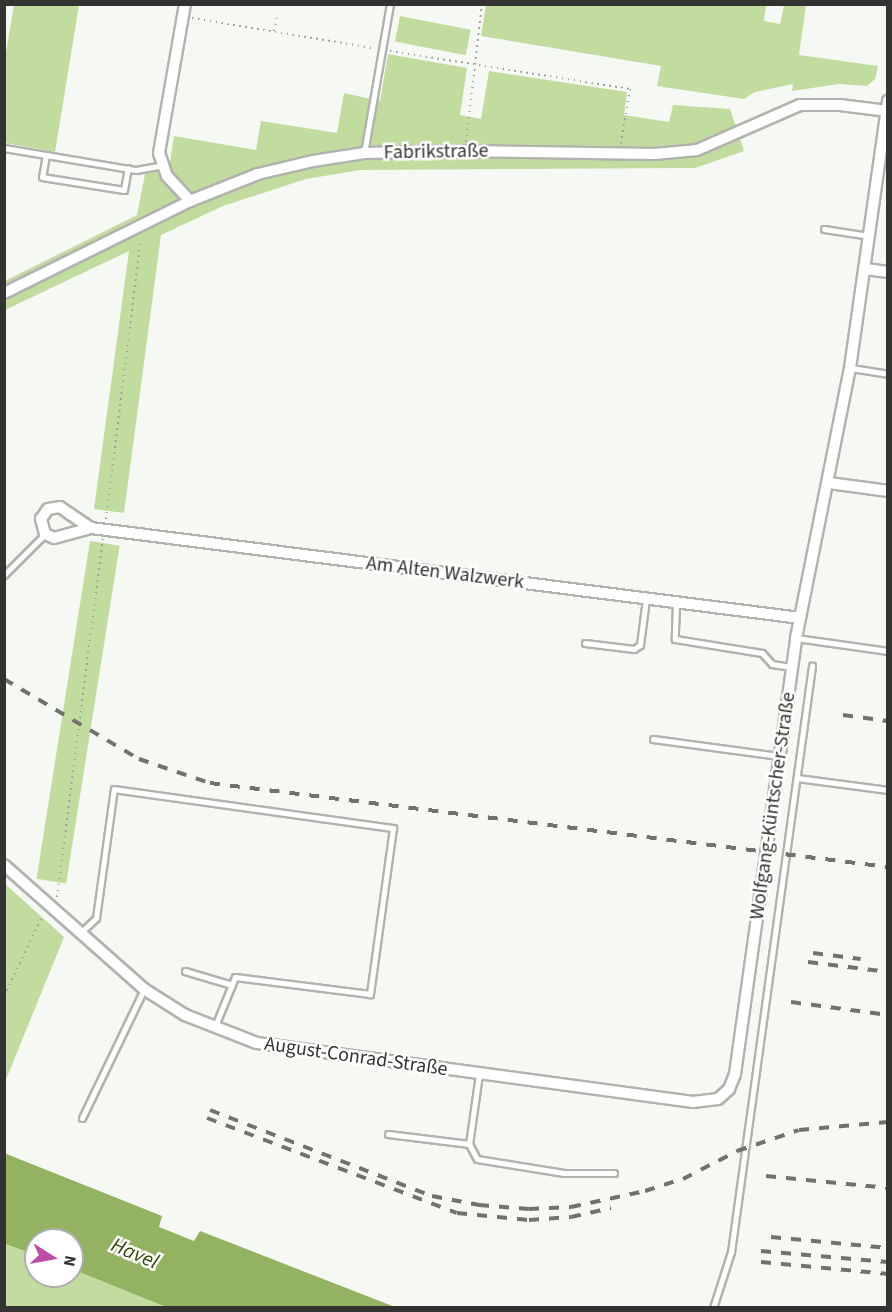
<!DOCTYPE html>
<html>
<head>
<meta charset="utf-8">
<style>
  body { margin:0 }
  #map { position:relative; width:892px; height:1312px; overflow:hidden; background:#f6f9f3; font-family:"Source Sans 3",sans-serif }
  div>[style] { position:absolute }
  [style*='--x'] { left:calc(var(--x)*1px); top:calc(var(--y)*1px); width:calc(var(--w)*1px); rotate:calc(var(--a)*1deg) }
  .green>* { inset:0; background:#c2db9e; transform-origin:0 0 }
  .water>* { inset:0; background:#93b262 }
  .path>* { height:2px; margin-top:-1px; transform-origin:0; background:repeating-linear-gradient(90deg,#9ea09c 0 1.5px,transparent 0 6px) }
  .roads { filter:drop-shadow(2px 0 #b1b3ae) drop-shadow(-2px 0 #b1b3ae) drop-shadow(0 2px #b1b3ae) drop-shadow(0 -2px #b1b3ae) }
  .service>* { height:5px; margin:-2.5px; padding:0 2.5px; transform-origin:2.5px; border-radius:2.5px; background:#fff }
  .minor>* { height:10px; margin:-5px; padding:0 5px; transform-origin:5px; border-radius:5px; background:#fff }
  .rail>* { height:4px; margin-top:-2px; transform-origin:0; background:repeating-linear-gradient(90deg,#70726e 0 10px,transparent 0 20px) }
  span { translate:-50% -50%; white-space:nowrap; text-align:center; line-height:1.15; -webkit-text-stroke:5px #fff; paint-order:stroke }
  .street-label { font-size:20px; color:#333432 }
  .water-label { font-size:21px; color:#34470c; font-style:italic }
  .frame { position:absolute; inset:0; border:6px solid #333432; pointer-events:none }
  .north { position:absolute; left:24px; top:1228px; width:60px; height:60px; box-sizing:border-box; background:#fff; border:2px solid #adaead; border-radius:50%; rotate:101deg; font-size:16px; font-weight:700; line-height:24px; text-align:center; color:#333432 }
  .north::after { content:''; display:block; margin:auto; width:21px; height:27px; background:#be4ca6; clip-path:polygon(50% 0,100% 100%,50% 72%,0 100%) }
</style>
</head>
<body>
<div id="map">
  <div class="green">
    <i style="clip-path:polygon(14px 5px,79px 5px,55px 152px,5px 143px,5px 58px)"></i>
    <i style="clip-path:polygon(486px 5px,766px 5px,764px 21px,780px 24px,784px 5px,806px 5px,799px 55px,878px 66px,875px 79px,867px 86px,839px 84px,792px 91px,793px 84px,755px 92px,744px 99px,657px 86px,661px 66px,481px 36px)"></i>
    <i style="left:400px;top:16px;width:72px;height:26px;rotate:11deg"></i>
    <i style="clip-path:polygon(388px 54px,467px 68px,460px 115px,481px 119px,489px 71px,627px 92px,624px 115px,669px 122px,673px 105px,730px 109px,744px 151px,695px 168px,360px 170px,306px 179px,223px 206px,161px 235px,124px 513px,94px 509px,129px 251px,5px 310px,5px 281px,137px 215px,145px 174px,169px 169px,174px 136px,256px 150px,261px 121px,337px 133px,344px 93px,380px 101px)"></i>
    <i style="left:90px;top:541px;width:30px;height:342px;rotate:9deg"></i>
    <i style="clip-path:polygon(4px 883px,64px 937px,5px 1082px,4px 1082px)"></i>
    <i style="clip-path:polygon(4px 1244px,36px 1255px,36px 1276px,72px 1276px,72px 1269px,166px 1307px,5px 1307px)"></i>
  </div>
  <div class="water">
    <i style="clip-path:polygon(4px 1153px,162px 1216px,159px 1227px,194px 1241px,200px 1231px,395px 1307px,166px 1307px,72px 1269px,72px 1240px,36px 1240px,36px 1255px,5px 1244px)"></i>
  </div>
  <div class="path">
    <i style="--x:192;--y:18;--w:183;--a:9.4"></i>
    <i style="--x:274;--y:31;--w:13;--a:-77"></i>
    <i style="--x:390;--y:51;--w:243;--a:9"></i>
    <i style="--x:630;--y:89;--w:55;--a:99.5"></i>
    <i style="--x:466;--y:142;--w:139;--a:-83.4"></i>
    <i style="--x:106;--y:519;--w:282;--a:-82.9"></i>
    <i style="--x:57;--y:897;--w:361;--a:-82.7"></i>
    <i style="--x:4;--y:996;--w:90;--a:-64.3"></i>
  </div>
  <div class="roads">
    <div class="service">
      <i style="--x:4;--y:148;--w:134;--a:9.5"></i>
      <i style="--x:136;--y:170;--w:27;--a:-10"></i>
      <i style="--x:364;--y:153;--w:151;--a:-80.1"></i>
      <i style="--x:46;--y:155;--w:22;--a:100"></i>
      <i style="--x:42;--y:177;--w:83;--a:9"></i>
      <i style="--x:124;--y:190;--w:22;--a:-80"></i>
      <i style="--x:824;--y:229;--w:47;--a:8.7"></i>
      <i style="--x:851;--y:368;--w:37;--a:9"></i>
      <i style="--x:4;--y:575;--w:58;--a:-45"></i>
      <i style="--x:676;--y:603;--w:36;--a:92"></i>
      <i style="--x:675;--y:639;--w:88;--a:9.1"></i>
      <i style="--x:762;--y:653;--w:15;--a:48"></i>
      <i style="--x:772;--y:664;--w:20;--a:9"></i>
      <i style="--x:796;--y:638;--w:93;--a:8"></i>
      <i style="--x:585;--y:643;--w:49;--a:7"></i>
      <i style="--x:634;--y:649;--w:7;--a:-34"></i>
      <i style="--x:640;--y:645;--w:46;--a:-82.6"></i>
      <i style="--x:653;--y:739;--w:127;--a:7.7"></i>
      <i style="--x:797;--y:778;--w:92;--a:7.5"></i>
      <i style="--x:80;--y:933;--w:22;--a:-43"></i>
      <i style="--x:96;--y:918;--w:130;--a:-82.1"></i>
      <i style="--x:114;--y:789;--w:282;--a:8"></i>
      <i style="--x:393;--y:828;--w:168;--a:97.9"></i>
      <i style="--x:370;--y:994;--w:136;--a:-172.8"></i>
      <i style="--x:235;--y:977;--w:53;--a:112.2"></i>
      <i style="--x:185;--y:971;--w:49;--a:16.6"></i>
      <i style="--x:479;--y:1074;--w:71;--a:98.1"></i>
      <i style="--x:469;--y:1144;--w:17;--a:62"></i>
      <i style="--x:477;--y:1159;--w:88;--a:9.1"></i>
      <i style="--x:564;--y:1173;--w:50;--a:0"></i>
      <i style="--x:82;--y:1118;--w:143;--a:-64.3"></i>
      <i style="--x:388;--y:1134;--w:82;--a:7"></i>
      <i style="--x:713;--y:1308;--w:59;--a:-72.2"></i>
      <i style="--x:731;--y:1252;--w:592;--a:-82.13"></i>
    </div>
    <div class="minor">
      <i style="--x:185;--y:4;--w:151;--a:99.9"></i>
      <i style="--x:159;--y:153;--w:24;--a:71"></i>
      <i style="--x:167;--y:176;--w:34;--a:47"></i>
      <i style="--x:866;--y:269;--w:22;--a:8"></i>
      <i style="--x:4;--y:293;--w:208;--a:-26.3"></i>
      <i style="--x:190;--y:201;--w:73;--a:-21.7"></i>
      <i style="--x:258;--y:174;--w:57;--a:-13.3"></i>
      <i style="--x:313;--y:161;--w:52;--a:-8.9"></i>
      <i style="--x:364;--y:153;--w:101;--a:-1.1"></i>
      <i style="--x:465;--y:151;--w:189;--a:0.9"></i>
      <i style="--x:654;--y:154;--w:43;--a:-5.3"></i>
      <i style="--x:697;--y:150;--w:112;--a:-23.6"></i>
      <i style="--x:800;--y:105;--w:40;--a:0"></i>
      <i style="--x:840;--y:105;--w:48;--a:7.1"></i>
      <i style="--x:829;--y:483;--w:60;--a:7.7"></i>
      <i style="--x:60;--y:507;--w:12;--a:35"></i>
      <i style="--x:70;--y:514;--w:25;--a:34"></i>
      <i style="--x:91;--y:528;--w:38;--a:165"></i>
      <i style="--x:54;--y:538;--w:10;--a:-156"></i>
      <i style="--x:45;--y:534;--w:16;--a:-105"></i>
      <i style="--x:41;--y:519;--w:12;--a:-55"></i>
      <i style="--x:48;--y:509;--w:12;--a:-9"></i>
      <i style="--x:91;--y:528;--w:715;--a:7.23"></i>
      <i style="--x:4;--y:865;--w:187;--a:41.5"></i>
      <i style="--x:144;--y:989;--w:49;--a:32.4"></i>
      <i style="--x:185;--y:1015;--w:77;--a:21.3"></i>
      <i style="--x:257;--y:1043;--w:440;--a:7.7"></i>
      <i style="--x:693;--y:1102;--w:25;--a:-7"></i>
      <i style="--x:718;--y:1099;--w:15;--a:-42"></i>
      <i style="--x:729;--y:1089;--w:16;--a:-68"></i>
      <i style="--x:735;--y:1074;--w:440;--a:-82"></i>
      <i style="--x:796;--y:638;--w:275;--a:-78.7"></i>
      <i style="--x:850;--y:368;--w:270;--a:-81.9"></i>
    </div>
  </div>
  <div class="rail">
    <i style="--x:4;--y:679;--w:157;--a:30.7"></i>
    <i style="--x:139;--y:759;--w:75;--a:18.7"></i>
    <i style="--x:210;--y:783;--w:683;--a:7.06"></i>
    <i style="--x:843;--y:715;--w:45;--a:7.6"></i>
    <i style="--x:813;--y:953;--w:48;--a:7.1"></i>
    <i style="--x:808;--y:962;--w:81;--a:7.1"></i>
    <i style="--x:791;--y:1002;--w:98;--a:7.6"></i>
    <i style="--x:210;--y:1110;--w:238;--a:21.2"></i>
    <i style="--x:432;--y:1196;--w:48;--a:10.8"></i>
    <i style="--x:479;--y:1205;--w:50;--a:4.6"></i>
    <i style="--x:529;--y:1209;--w:42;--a:-2.7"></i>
    <i style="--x:571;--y:1207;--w:76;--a:-12.2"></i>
    <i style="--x:645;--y:1191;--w:40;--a:-18"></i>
    <i style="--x:683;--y:1179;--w:61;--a:-27.4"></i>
    <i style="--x:737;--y:1151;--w:65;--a:-18.7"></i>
    <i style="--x:799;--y:1130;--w:89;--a:-5.1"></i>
    <i style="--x:207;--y:1118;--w:267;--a:20.8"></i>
    <i style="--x:457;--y:1213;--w:72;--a:5.6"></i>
    <i style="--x:529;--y:1220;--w:42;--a:-4.1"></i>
    <i style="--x:571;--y:1217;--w:41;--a:-12.7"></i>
    <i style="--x:766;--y:1176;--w:123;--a:5.6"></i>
    <i style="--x:771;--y:1237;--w:118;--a:5.4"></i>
    <i style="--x:761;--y:1251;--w:127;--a:5"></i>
    <i style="--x:761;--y:1262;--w:128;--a:5.4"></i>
  </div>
  <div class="street-label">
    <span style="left:436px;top:152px;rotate:-1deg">Fabrikstraße</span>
    <span style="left:445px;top:573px;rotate:7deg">Am Alten Walzwerk</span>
    <span style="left:773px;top:806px;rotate:-82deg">Wolfgang-Küntscher-Straße</span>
    <span style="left:356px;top:1057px;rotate:8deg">August-Conrad-Straße</span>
  </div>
  <div class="water-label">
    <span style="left:135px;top:1253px;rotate:23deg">Havel</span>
  </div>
  <div class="frame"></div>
  <div class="north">N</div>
</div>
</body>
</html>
